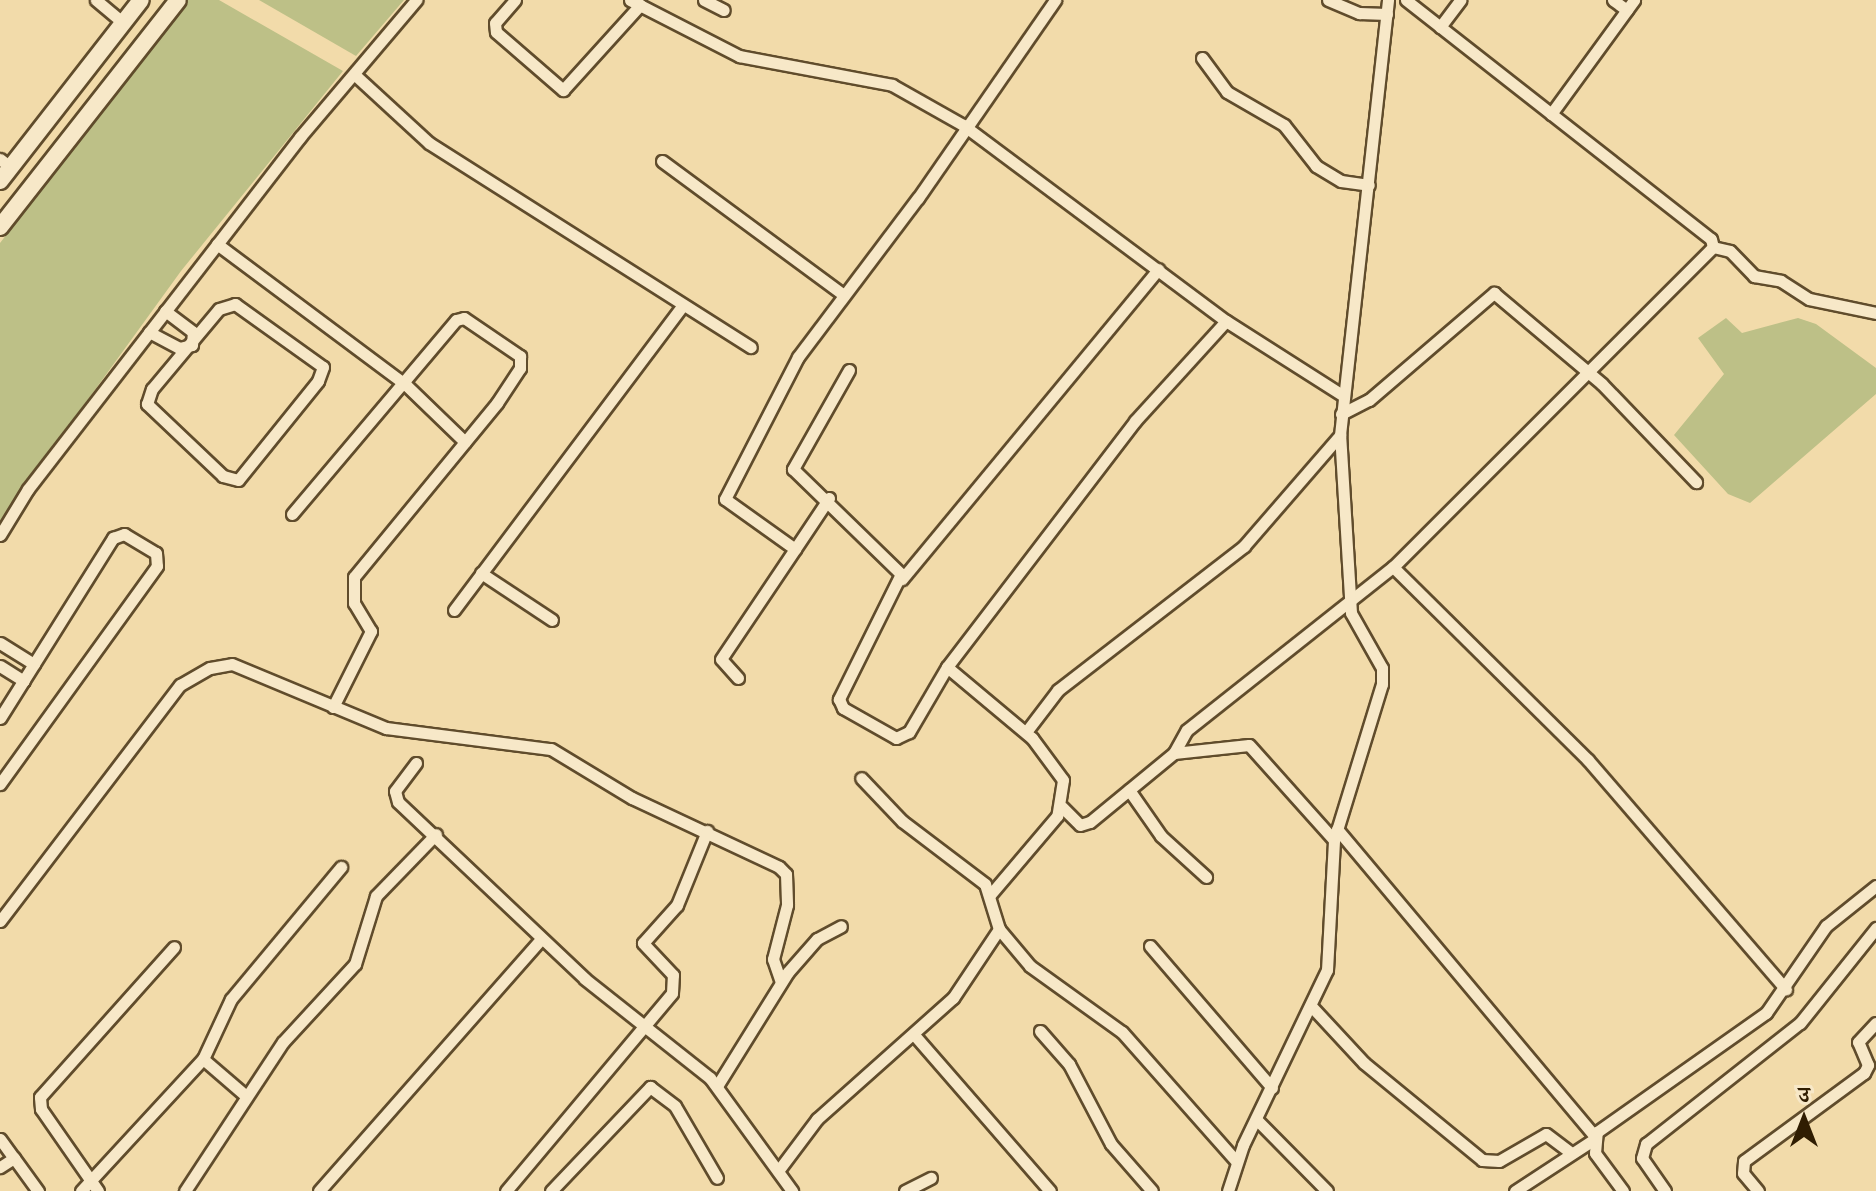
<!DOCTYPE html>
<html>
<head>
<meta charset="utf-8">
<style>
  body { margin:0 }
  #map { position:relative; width:1876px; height:1191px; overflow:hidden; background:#f2dbaa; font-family:"IM FELL Double Pica","Noto Serif Devanagari",serif }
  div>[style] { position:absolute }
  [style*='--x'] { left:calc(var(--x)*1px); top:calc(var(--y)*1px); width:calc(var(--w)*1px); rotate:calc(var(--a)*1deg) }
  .green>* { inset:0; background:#bdc087 }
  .roads { filter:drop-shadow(2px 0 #604c2c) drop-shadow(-2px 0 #604c2c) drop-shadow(0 2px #604c2c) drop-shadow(0 -2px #604c2c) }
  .street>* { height:11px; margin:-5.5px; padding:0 5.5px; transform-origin:5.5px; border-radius:5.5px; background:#f7e8c8 }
  .secondary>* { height:16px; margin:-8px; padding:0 8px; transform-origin:8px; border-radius:8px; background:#f7e8c8 }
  span { translate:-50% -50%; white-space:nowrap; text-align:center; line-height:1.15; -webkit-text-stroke:7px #f7e8c8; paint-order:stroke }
  .north { position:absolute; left:1764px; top:1079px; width:80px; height:80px; -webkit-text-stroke:6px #f7e8c8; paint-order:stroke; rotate:0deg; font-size:22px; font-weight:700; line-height:32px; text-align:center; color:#301d02 }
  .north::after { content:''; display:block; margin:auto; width:28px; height:36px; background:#301d02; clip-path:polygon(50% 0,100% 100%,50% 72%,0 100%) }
</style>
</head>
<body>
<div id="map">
  <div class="green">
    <i style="clip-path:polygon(187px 0,219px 0,343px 71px,181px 271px,0 521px,0 243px)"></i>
    <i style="clip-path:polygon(259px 0,404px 0,356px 56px)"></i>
    <i style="clip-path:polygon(1726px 318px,1742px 333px,1798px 318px,1816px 324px,1876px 368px,1876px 394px,1750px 503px,1728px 494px,1674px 435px,1724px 374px,1698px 338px)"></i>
  </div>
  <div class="roads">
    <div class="street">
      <i style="--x:96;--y:0;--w:35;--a:40"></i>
      <i style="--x:515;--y:0;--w:30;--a:131"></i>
      <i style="--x:495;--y:23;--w:9;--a:84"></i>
      <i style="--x:496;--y:32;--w:89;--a:40.9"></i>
      <i style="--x:563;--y:90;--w:115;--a:-47.8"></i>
      <i style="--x:630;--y:0;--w:123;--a:27.2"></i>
      <i style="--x:739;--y:56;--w:156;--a:10.7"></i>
      <i style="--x:892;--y:85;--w:81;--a:29.4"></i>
      <i style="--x:963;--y:125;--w:328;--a:36.7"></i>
      <i style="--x:1226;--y:321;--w:138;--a:32.5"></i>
      <i style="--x:704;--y:0;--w:22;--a:27"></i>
      <i style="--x:1328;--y:0;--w:34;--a:23"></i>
      <i style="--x:1359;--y:13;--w:28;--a:2"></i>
      <i style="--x:1406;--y:0;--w:387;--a:38.1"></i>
      <i style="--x:1711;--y:239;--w:8;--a:76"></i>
      <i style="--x:1713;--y:247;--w:453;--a:135"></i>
      <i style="--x:1393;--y:567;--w:274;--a:44.7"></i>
      <i style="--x:1588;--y:760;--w:303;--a:49.2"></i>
      <i style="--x:1613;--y:0;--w:17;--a:36"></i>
      <i style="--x:1440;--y:27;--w:34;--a:-53"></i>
      <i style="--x:1202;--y:58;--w:42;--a:53.7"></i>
      <i style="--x:1227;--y:92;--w:66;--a:30.1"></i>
      <i style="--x:1284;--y:125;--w:52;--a:52"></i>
      <i style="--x:1316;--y:166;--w:29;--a:31"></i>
      <i style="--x:1341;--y:181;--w:28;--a:8"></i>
      <i style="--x:355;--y:75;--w:100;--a:42.6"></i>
      <i style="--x:429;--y:143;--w:381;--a:32.4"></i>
      <i style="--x:1551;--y:114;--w:141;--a:-53.9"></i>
      <i style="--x:0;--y:159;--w:13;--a:39"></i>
      <i style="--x:662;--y:161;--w:226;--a:36.4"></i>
      <i style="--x:217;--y:244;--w:236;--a:36.7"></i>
      <i style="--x:406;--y:385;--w:82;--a:44"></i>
      <i style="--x:1713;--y:247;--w:17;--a:13"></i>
      <i style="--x:1730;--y:251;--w:35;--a:46"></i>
      <i style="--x:1754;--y:276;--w:27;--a:10"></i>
      <i style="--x:1781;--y:281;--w:33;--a:33"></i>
      <i style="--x:1809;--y:299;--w:68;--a:11.8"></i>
      <i style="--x:235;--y:304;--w:108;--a:35.6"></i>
      <i style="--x:323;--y:367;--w:15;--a:110"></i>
      <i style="--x:318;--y:381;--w:127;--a:128.9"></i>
      <i style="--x:238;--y:480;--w:16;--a:-165"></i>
      <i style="--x:223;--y:476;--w:105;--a:-136.5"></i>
      <i style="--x:147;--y:404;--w:16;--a:-72"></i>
      <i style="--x:152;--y:389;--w:104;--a:-50.1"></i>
      <i style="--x:219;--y:309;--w:17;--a:-17"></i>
      <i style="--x:149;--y:332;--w:34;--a:28"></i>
      <i style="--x:179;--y:348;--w:13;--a:-13"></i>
      <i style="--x:192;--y:345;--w:13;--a:-86"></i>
      <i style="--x:193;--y:332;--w:35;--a:-143"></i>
      <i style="--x:849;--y:370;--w:114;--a:119.5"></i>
      <i style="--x:793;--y:469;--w:151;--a:44.2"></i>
      <i style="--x:901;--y:574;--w:140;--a:116.4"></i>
      <i style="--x:839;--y:699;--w:10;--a:66"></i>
      <i style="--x:843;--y:708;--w:61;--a:29.5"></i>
      <i style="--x:896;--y:738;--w:14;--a:-25"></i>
      <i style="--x:909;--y:732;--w:75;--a:-59.7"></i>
      <i style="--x:947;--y:667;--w:310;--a:-52.6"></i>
      <i style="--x:1135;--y:421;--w:135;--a:-47.7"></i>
      <i style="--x:1341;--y:414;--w:31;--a:-27"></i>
      <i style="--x:1369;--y:400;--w:165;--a:-40.6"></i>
      <i style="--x:1494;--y:293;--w:141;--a:40.1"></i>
      <i style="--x:1602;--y:384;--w:136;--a:46.2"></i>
      <i style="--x:829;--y:498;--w:61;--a:123.7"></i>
      <i style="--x:795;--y:549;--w:86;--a:-144.5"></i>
      <i style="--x:725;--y:499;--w:160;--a:-62.8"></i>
      <i style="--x:798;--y:357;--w:199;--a:-53"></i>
      <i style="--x:918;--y:198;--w:241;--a:-55.3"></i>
      <i style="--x:292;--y:514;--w:254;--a:-49.8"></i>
      <i style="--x:456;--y:320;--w:8;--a:-14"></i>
      <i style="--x:464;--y:318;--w:68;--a:34.2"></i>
      <i style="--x:520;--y:356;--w:12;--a:90"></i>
      <i style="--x:520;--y:368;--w:42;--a:123.3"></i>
      <i style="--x:497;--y:403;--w:225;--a:129.4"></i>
      <i style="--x:354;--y:577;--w:26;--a:90"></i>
      <i style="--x:354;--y:603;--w:33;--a:59"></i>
      <i style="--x:371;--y:631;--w:85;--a:116.6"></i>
      <i style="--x:0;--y:535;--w:54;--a:-58.7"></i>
      <i style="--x:28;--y:489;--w:445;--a:-52.3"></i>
      <i style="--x:300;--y:137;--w:180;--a:-49.7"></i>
      <i style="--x:481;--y:573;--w:85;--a:33.5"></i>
      <i style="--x:902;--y:579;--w:402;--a:-50.4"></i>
      <i style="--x:454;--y:610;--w:380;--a:-53.1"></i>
      <i style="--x:0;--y:643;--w:40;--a:32"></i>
      <i style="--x:0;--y:666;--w:28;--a:32"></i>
      <i style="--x:947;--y:667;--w:111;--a:39.9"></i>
      <i style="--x:1032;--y:738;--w:52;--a:53.6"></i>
      <i style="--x:1063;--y:780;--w:36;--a:99"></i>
      <i style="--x:1057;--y:816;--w:104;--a:130.3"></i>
      <i style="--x:738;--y:678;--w:25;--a:-132"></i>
      <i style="--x:721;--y:659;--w:133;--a:-56.1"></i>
      <i style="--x:0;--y:718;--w:213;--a:-57.9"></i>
      <i style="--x:113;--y:538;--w:12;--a:-20"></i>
      <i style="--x:124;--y:534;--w:37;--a:31"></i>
      <i style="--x:156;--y:553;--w:13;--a:86"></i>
      <i style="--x:157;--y:566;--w:269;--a:125.8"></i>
      <i style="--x:1026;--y:732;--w:53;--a:-52.7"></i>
      <i style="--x:1058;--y:690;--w:235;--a:-37.7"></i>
      <i style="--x:1244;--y:546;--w:147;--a:-49.1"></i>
      <i style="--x:1174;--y:753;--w:75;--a:-6.1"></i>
      <i style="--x:1249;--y:745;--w:127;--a:48.2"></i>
      <i style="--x:416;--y:763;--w:35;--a:127"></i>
      <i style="--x:395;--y:791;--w:11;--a:75"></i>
      <i style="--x:398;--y:802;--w:257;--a:43.4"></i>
      <i style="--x:585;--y:979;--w:159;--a:38.4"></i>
      <i style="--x:710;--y:1078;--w:140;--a:54"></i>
      <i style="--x:1129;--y:790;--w:56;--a:55.2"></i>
      <i style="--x:1161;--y:836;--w:61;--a:42.3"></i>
      <i style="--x:1062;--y:807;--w:25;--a:45"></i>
      <i style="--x:1080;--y:825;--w:10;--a:-17"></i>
      <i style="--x:1090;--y:822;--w:109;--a:-39.4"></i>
      <i style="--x:1174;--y:753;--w:26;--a:-61"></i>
      <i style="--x:1187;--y:730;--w:263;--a:-38.4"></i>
      <i style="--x:1337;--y:829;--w:400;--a:50"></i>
      <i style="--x:0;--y:921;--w:297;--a:-52.7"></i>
      <i style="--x:180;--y:685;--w:34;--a:-30"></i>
      <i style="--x:210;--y:668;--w:22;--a:-10"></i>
      <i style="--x:232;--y:664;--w:167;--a:22.6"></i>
      <i style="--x:386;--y:728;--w:166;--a:7.3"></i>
      <i style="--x:551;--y:749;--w:95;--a:31.2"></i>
      <i style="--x:632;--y:798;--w:162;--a:25.1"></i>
      <i style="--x:779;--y:867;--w:10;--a:45"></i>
      <i style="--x:786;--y:874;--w:31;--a:88"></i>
      <i style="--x:787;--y:905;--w:56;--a:104.5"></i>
      <i style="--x:773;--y:959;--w:24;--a:71"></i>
      <i style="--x:999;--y:929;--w:48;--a:50"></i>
      <i style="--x:1030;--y:966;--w:113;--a:35.7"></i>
      <i style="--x:1122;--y:1032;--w:172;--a:48.5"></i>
      <i style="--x:1150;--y:946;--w:187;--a:49.3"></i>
      <i style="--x:1312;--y:1007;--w:76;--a:47.1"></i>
      <i style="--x:1364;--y:1063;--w:153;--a:39.4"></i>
      <i style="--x:1482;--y:1160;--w:17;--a:3"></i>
      <i style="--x:1499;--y:1161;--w:54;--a:-29.9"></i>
      <i style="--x:1546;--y:1134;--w:31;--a:37"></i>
      <i style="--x:1040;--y:1031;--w:44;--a:48.7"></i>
      <i style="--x:1069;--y:1064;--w:90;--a:62.3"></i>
      <i style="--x:1111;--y:1144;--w:62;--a:48.9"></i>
      <i style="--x:916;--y:1037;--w:204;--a:49"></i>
      <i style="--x:203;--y:1059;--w:57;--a:40.7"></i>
      <i style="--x:717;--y:1086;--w:134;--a:-58.1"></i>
      <i style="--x:788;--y:972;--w:44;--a:-48.7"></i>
      <i style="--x:817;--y:939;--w:27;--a:-28"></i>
      <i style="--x:1256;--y:1119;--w:101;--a:45.4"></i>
      <i style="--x:0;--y:1139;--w:24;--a:54"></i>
      <i style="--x:14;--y:1158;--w:17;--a:147"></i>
      <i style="--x:14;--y:1158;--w:41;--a:54"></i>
      <i style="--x:778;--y:1171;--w:65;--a:-53.1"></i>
      <i style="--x:817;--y:1119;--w:182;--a:-41.7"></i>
      <i style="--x:953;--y:998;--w:83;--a:-56.3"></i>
      <i style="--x:999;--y:929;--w:47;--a:-107.3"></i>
      <i style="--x:985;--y:884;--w:104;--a:-142.8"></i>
      <i style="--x:902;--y:821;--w:59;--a:-133.6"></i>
      <i style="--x:81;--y:1191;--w:180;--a:-47.3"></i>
      <i style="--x:203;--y:1059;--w:66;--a:-65"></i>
      <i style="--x:231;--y:999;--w:172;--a:-50.2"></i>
      <i style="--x:98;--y:1191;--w:100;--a:-124.8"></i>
      <i style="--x:41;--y:1109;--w:12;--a:-95"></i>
      <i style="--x:40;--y:1097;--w:201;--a:-48.2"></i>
      <i style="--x:185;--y:1191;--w:178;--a:-56.7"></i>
      <i style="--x:283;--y:1042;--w:106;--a:-47.3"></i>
      <i style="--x:355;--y:964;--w:71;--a:-72.8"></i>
      <i style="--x:376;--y:896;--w:86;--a:-45.9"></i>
      <i style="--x:319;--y:1191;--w:336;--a:-48.6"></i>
      <i style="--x:506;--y:1191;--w:258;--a:-50"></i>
      <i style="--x:672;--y:993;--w:18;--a:-87"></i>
      <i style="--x:673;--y:975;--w:44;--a:-133.2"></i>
      <i style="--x:643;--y:943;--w:51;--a:-48.2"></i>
      <i style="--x:677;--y:905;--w:80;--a:-67.9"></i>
      <i style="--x:551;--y:1191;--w:144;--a:-46.4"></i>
      <i style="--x:650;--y:1087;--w:31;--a:37"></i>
      <i style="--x:675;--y:1106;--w:83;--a:59.7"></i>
      <i style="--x:905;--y:1191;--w:29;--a:-27"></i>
      <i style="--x:1228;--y:1191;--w:48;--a:-71.9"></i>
      <i style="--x:1243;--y:1145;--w:194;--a:-64.4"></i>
      <i style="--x:1327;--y:970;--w:130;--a:-86.9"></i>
      <i style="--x:1334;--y:840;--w:163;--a:-72.9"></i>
      <i style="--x:1382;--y:684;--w:16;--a:-90"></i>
      <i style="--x:1382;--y:668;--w:63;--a:-119.4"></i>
      <i style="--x:1351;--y:613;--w:178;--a:-93.5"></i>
      <i style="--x:1340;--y:435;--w:438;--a:-83.7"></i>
      <i style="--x:1515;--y:1191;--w:93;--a:-33.2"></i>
      <i style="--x:1623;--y:1191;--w:47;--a:-126.4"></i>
      <i style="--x:1595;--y:1153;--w:21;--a:-85"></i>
      <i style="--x:1597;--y:1132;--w:207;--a:-35.2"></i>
      <i style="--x:1766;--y:1013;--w:106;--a:-55.4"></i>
      <i style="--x:1826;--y:926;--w:64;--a:-38.7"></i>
      <i style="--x:1665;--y:1191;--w:40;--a:-124.9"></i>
      <i style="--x:1642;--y:1158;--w:15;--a:-74"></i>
      <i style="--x:1646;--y:1144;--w:196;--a:-38.2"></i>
      <i style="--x:1800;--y:1023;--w:122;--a:-51.3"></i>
      <i style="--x:1758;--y:1191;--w:23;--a:-130"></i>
      <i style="--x:1743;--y:1173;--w:12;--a:-85"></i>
      <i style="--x:1744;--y:1161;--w:149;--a:-36.3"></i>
      <i style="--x:1864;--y:1073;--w:9;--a:-63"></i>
      <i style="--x:1868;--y:1065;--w:25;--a:-113"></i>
      <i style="--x:1858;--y:1042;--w:26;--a:-47"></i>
    </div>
    <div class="secondary">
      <i style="--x:0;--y:181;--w:229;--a:-52.1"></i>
      <i style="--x:0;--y:227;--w:288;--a:-51.9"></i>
    </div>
  </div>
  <div class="north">उ</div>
</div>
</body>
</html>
